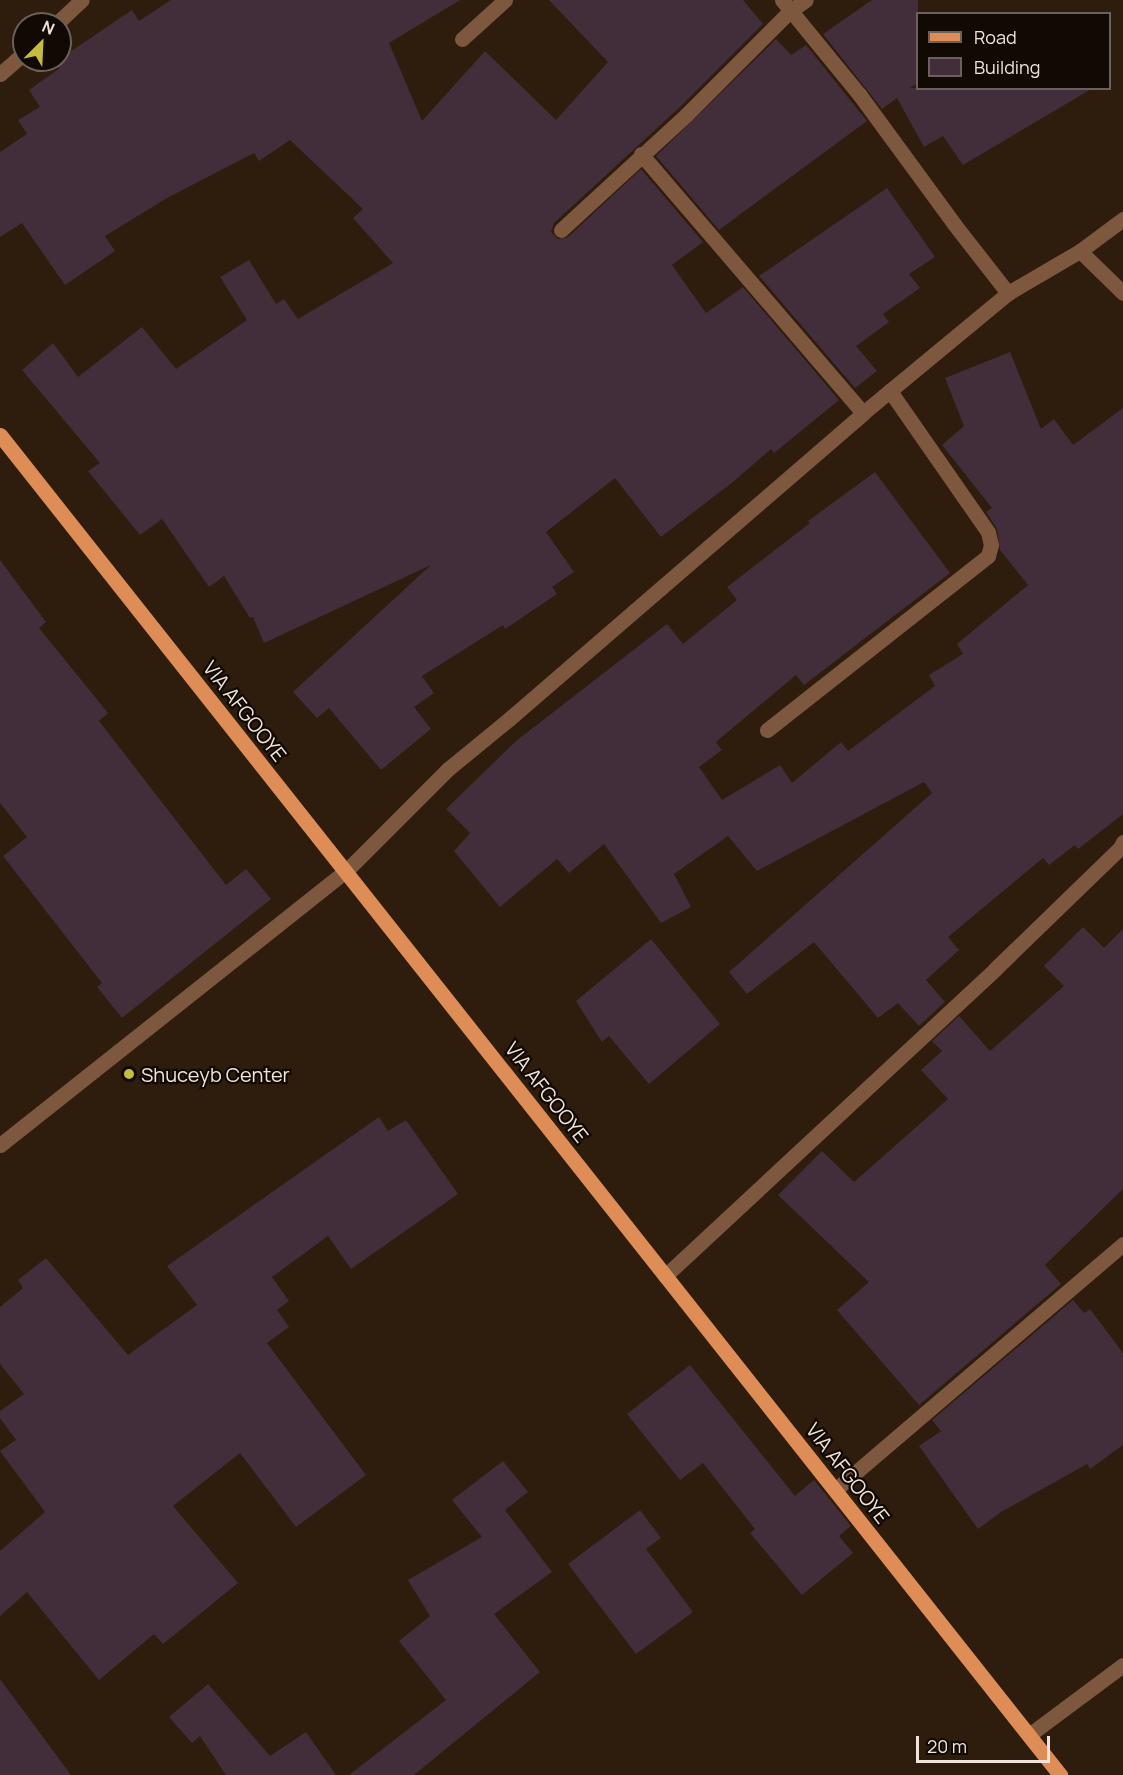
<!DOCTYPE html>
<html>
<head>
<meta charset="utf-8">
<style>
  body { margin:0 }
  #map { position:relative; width:1123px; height:1775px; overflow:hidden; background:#2e1c0d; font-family:Manrope,sans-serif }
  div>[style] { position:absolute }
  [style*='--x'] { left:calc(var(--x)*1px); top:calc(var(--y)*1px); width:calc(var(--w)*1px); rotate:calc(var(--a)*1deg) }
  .building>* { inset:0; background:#422d3b }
  .minor>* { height:15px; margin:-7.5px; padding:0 7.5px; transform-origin:7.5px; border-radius:7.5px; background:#7e583e }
  .major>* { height:15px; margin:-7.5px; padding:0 7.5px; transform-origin:7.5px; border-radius:7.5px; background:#dd8d55 }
  .dots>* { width:16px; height:16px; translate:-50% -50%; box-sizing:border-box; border:3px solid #110904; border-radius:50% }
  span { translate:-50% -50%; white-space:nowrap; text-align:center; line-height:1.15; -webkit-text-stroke:4.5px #110904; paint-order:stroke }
  .street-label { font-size:20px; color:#f0e4da }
  .poi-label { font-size:20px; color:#f0e4da }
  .left { translate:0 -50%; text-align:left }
  .legend { position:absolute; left:916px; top:12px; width:195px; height:78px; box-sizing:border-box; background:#110904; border:2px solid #6a615a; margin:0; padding:8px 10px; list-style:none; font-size:18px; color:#f0e4da }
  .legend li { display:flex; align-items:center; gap:12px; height:30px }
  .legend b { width:30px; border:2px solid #6a615a }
  .north { position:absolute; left:12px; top:12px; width:60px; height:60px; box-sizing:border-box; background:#110904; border:2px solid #6a615a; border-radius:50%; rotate:24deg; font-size:16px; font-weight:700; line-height:24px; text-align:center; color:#f0e4da }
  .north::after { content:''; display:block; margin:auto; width:21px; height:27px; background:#c5bc3d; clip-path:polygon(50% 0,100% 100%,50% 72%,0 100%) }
  .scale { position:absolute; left:916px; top:1736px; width:134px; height:27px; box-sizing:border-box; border:3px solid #f0e4da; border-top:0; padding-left:8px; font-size:18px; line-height:21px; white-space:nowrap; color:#f0e4da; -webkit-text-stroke:4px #110904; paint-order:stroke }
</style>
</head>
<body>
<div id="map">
  <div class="building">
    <i style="clip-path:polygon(171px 0,460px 0,389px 43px,422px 121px,485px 51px,556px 120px,608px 62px,549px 0,743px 0,763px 24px,680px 107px,554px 223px,551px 232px,558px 239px,568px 237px,641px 169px,703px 242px,672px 265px,706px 313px,743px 287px,839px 400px,774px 453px,771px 449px,733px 482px,661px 537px,615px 478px,546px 532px,574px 572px,552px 587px,557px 594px,505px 629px,503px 625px,422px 676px,434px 693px,414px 707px,431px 729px,381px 770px,329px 708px,317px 718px,293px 692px,431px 565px,264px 643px,253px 617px,250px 618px,224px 576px,209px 587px,162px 519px,140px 535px,88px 471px,100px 463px,22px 370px,53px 343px,78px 377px,142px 327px,176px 369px,247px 320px,220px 277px,249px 260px,276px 304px,284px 299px,298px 319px,393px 263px,353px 218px,363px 209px,290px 140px,259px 161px,254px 153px,167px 198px,105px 236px,115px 251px,65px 285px,22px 223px,0 237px,0 152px,27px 134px,18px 120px,40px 107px,29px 90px,60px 68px,55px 62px,132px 10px,139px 21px)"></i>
    <i style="clip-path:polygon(872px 0,918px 0,918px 83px,910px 88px,1093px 88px,963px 165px,943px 136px,924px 147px,897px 98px,882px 109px,823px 34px)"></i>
    <i style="clip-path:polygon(776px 39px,791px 55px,806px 45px,867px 121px,719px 230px,656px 156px)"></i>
    <i style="clip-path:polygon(887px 188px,935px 257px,909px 274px,920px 288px,883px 314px,889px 322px,856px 346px,877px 371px,855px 388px,759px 276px)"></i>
    <i style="clip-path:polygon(1010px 352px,1041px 429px,1054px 419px,1073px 445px,1123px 408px,1123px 814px,1078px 849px,1075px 845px,1049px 865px,1043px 858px,948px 937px,959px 950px,926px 980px,945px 1002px,919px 1026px,898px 1003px,878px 1018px,814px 942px,747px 994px,729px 972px,932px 793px,924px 782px,757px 871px,728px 836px,674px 874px,691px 907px,661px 923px,604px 844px,569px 873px,557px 859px,500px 907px,454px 851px,470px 833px,446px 809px,516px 741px,667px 624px,683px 644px,737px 600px,727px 587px,810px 523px,808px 521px,875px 472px,950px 573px,804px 685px,796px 675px,716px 742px,722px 750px,699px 767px,722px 800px,780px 765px,792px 783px,841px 742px,848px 751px,935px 686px,929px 675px,963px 654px,957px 644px,1028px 585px,1000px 550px,997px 529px,986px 512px,992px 508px,942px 445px,964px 426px,945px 378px)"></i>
    <i style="clip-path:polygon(0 560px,46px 622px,39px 628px,108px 713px,99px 721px,226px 885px,246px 869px,271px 899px,122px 1018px,97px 987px,102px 983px,3px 856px,27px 837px,0 803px)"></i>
    <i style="clip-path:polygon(1083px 927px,1104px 948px,1123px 929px,1123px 1189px,1045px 1265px,1061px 1284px,919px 1405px,837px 1310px,869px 1282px,778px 1195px,822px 1151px,854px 1182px,948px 1099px,921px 1070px,942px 1051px,932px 1041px,959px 1016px,990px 1051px,1064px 986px,1044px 966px)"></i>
    <i style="clip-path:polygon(651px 939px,720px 1024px,649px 1084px,609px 1036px,602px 1042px,576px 1001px)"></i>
    <i style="clip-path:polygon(379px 1117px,388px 1131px,406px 1120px,458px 1194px,351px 1269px,328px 1236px,272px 1277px,289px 1301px,277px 1310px,289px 1327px,267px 1343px,366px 1475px,296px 1527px,240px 1453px,173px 1506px,238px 1583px,163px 1644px,154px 1634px,99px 1680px,27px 1592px,0 1616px,0 1551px,45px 1512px,0 1451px,16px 1440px,0 1418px,0 1411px,24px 1394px,0 1364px,0 1307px,23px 1288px,18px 1280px,46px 1258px,128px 1355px,197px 1305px,167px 1266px)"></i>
    <i style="clip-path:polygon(1073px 1300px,1084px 1313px,1090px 1309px,1123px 1353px,1123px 1445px,1090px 1469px,1087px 1464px,1001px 1512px,978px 1529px,919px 1446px,941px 1431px,932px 1420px)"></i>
    <i style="clip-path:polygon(690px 1365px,795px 1496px,814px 1480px,851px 1526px,839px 1536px,853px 1553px,802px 1595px,750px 1533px,755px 1529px,703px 1463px,680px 1480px,627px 1414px)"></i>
    <i style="clip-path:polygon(503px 1461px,528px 1492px,505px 1510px,552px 1572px,494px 1614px,540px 1672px,414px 1775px,349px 1775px,446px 1700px,399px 1641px,430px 1616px,408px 1580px,482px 1537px,452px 1500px)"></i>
    <i style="clip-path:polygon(640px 1510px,661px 1538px,646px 1549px,693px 1612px,636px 1654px,568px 1564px)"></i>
    <i style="clip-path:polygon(0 1679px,71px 1775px,0 1775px)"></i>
    <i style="clip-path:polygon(208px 1684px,270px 1756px,306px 1732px,336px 1775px,226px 1775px,200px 1736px,192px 1743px,169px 1717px)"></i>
  </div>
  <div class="minor">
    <i style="--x:782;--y:0;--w:122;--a:50.7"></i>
    <i style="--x:859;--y:94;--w:161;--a:53.8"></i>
    <i style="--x:954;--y:224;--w:88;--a:52"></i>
    <i style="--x:56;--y:24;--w:35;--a:-43"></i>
    <i style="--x:462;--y:39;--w:58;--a:-42.2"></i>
    <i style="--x:0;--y:74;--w:32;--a:-41"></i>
    <i style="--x:641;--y:154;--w:341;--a:49.4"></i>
    <i style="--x:561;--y:230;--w:171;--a:-42.6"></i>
    <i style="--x:687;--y:114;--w:146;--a:-45"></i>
    <i style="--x:790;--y:11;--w:19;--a:-35"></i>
    <i style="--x:1080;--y:251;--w:60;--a:44.3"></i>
    <i style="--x:767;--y:730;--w:281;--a:-38.2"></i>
    <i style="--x:988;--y:556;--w:11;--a:-75"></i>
    <i style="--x:991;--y:545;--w:13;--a:-103"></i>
    <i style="--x:988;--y:532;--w:172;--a:-124.8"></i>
    <i style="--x:0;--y:1145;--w:440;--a:-38.4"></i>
    <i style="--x:345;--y:872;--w:146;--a:-45"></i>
    <i style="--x:448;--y:769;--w:79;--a:-39.3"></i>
    <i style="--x:509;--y:719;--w:468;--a:-40.8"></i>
    <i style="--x:863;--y:413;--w:188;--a:-39.6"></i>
    <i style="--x:1008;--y:293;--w:83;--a:-30.3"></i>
    <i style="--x:1080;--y:251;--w:54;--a:-36.7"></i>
    <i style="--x:665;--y:1276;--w:451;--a:-42.9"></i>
    <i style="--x:995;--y:969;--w:174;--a:-44.1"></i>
    <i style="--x:1120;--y:848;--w:7;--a:-63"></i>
    <i style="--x:835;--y:1490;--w:379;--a:-40.5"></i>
    <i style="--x:1029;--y:1735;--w:117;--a:-36.7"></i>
  </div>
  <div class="major">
    <i style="--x:0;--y:435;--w:1709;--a:51.65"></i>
  </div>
  <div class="dots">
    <i style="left:129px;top:1074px;background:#c5bc3d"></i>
  </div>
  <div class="street-label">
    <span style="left:245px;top:711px;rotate:52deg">VIA AFGOOYE</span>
    <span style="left:547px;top:1092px;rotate:52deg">VIA AFGOOYE</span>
    <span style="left:848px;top:1473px;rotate:52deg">VIA AFGOOYE</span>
  </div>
  <div class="poi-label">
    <span class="left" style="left:141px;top:1074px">Shuceyb Center</span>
  </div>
  <ul class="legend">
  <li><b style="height:8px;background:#dd8d55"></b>Road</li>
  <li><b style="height:16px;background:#422d3b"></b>Building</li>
  </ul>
  <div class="north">N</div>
  <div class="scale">20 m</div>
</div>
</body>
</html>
